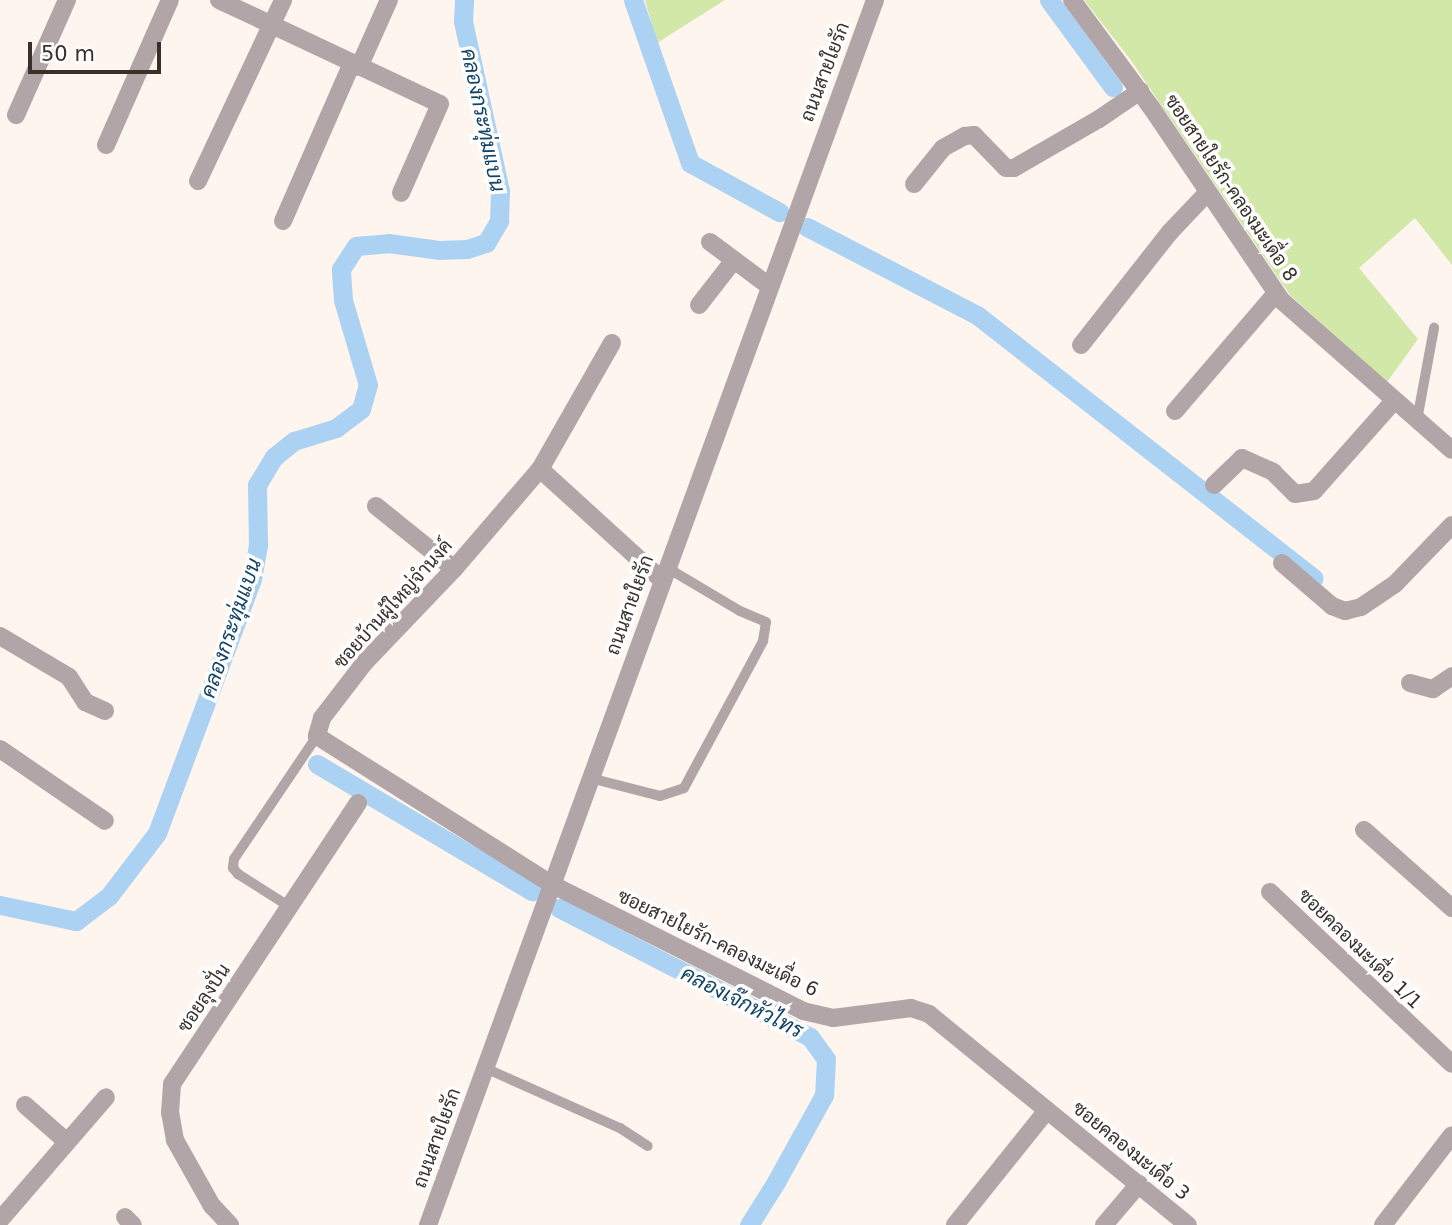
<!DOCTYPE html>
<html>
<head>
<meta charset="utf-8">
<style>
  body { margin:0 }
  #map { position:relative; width:1452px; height:1225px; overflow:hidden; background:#fdf5ee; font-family:"DejaVu Sans",Sarabun,sans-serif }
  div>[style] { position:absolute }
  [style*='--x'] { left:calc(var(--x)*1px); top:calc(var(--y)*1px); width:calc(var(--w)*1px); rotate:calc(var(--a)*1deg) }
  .green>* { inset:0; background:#d1e8a8 }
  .canal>* { height:19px; margin:-9.5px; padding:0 9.5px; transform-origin:9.5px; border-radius:9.5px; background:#abd1f3 }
  .service>* { height:10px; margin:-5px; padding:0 5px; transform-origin:5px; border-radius:5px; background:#b1a5a7 }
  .minor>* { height:18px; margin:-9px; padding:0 9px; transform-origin:9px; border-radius:9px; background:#b1a5a7 }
  .tertiary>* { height:18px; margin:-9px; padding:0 9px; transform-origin:9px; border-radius:9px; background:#b1a5a7 }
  span { translate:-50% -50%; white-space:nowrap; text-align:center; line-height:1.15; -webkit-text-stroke:7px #fff; paint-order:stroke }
  .street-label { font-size:19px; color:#383029 }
  .water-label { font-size:21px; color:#134468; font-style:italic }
  .scale { position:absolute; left:28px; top:42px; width:133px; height:32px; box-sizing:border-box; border:4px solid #383029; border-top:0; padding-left:9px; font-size:21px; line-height:24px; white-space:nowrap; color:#383029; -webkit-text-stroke:5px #fff; paint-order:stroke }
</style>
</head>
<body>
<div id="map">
  <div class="green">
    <i style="clip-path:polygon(645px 0,725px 0,657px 43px)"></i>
    <i style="clip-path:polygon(1084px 0,1452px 0,1452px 265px,1415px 218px,1359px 268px,1418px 339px,1387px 382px,1290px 295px,1130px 59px)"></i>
  </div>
  <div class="canal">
    <i style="--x:633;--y:0;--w:173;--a:70.7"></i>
    <i style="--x:690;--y:163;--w:102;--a:28.8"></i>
    <i style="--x:1049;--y:0;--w:108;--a:53.7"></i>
    <i style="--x:807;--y:227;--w:191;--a:27.4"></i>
    <i style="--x:977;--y:315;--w:427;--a:38"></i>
    <i style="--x:317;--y:764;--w:250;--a:30.6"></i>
    <i style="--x:0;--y:905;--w:78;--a:11.9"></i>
    <i style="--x:76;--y:921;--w:41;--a:-37.1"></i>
    <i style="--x:109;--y:896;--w:79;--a:-52.7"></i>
    <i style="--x:157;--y:833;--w:271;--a:-69.5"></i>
    <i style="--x:252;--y:579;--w:35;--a:-80"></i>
    <i style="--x:258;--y:545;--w:60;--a:-91"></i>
    <i style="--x:257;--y:485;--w:33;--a:-59"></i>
    <i style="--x:274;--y:457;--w:26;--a:-39"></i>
    <i style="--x:294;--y:441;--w:44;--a:-17.2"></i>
    <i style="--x:336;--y:428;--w:31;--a:-37"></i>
    <i style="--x:361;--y:409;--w:25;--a:-74"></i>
    <i style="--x:368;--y:385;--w:89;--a:-106.4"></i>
    <i style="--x:343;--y:300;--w:31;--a:-94"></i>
    <i style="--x:341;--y:269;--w:27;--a:-57"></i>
    <i style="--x:356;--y:246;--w:32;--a:-5"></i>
    <i style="--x:388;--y:243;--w:51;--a:7.8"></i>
    <i style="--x:439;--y:250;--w:28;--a:-2"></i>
    <i style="--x:467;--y:249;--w:20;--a:-18"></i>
    <i style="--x:486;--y:243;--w:26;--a:-59"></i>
    <i style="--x:499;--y:221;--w:30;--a:-88"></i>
    <i style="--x:500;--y:191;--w:174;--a:-102.3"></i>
    <i style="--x:463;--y:21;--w:21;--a:-87"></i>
    <i style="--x:559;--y:908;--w:282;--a:27.2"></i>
    <i style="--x:810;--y:1037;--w:27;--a:54"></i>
    <i style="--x:826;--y:1059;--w:36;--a:93"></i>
    <i style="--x:824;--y:1095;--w:99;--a:118.9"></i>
    <i style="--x:776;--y:1182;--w:51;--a:122.1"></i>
  </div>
  <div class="service">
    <i style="--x:1417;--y:420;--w:94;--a:-79.5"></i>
    <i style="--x:590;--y:778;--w:72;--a:14.4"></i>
    <i style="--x:660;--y:796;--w:25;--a:-18"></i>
    <i style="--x:684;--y:788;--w:167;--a:-61.7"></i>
    <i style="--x:763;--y:641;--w:19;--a:-81"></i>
    <i style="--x:766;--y:622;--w:28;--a:-157"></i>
    <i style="--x:740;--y:611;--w:86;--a:-149.3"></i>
    <i style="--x:290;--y:907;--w:62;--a:-147.6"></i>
    <i style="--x:238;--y:874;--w:8;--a:-130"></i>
    <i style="--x:233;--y:868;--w:9;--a:-84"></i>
    <i style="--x:234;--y:859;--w:148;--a:-56"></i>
    <i style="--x:485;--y:1068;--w:148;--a:24"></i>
    <i style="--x:620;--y:1128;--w:33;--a:33"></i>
  </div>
  <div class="minor">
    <i style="--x:219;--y:0;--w:244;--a:25.2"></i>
    <i style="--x:440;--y:104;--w:97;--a:113.7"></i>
    <i style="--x:1072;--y:0;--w:133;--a:53.6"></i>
    <i style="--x:1151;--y:107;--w:233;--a:56"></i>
    <i style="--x:1281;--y:300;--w:227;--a:41.3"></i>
    <i style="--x:359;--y:67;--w:73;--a:-65.9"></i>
    <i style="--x:16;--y:115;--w:126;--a:-66.1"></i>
    <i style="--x:106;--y:145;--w:158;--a:-66.2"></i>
    <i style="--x:198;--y:181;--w:200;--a:-64.8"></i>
    <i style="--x:914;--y:184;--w:46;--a:-51.1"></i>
    <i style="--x:943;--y:148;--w:25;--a:-29"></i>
    <i style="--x:965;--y:136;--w:9;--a:-6"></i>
    <i style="--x:974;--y:135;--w:46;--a:45.9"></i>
    <i style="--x:1006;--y:168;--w:8;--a:0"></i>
    <i style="--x:1014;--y:168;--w:98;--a:-30"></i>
    <i style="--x:1099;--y:119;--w:50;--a:-34.3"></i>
    <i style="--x:283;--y:221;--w:172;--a:-66.4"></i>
    <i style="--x:710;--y:242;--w:74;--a:36.7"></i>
    <i style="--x:699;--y:305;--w:57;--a:-52.1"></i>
    <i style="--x:612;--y:343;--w:145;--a:119.7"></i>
    <i style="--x:540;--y:469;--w:132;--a:130.7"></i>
    <i style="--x:454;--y:569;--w:129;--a:133.7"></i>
    <i style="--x:365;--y:662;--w:71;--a:127.5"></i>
    <i style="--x:322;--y:718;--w:19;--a:106"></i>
    <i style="--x:317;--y:736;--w:277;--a:32.3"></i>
    <i style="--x:551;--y:884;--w:282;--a:26.7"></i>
    <i style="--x:803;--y:1011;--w:31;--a:13"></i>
    <i style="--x:833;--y:1018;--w:79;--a:-7.3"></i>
    <i style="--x:911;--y:1008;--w:19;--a:18"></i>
    <i style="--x:929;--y:1014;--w:334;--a:39.2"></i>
    <i style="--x:1081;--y:345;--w:144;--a:-51.8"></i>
    <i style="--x:1170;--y:232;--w:55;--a:-46.5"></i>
    <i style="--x:1175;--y:411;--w:155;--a:-49.4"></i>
    <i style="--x:540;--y:469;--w:165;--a:42.3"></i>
    <i style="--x:1214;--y:485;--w:39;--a:-44"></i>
    <i style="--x:1242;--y:458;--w:34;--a:24"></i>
    <i style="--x:1273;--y:472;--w:31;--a:45"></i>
    <i style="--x:1295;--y:494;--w:19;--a:-9"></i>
    <i style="--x:1314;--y:491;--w:120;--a:-48.4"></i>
    <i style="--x:376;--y:506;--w:100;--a:38.9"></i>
    <i style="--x:1282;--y:563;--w:66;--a:40.7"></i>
    <i style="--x:1332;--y:606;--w:14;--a:21"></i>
    <i style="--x:1345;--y:611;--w:16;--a:-14"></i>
    <i style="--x:1361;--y:607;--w:41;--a:-34.1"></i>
    <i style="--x:1395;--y:584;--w:82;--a:-46"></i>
    <i style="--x:0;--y:636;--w:80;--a:30.7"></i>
    <i style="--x:69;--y:677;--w:30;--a:57"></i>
    <i style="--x:85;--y:702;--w:22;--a:24"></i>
    <i style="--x:1410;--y:683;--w:24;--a:15"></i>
    <i style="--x:1433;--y:689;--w:23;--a:-34"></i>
    <i style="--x:0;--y:749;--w:127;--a:34.4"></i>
    <i style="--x:1364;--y:830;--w:118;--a:41.6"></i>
    <i style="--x:1270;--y:892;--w:250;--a:43.4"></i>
    <i style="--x:25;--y:1105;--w:56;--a:41.4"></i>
    <i style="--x:125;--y:1217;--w:11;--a:45"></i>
    <i style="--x:0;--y:1220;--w:162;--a:-49.2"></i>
    <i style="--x:230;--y:1225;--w:26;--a:-133"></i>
    <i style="--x:212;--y:1206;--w:76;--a:-119.3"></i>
    <i style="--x:175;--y:1140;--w:27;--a:-100"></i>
    <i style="--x:170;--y:1113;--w:29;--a:-86"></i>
    <i style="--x:172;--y:1084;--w:337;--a:-56.5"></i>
    <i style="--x:955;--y:1225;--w:147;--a:-51.3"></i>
    <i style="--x:1104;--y:1225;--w:54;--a:-49.5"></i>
    <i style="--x:1383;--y:1225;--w:113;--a:-52.5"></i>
  </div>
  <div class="tertiary">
    <i style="--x:428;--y:1225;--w:1304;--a:-69.95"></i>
  </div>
  <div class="street-label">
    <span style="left:825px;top:72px;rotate:-69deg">ถนนสายใยรัก</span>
    <span style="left:1231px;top:188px;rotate:56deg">ซอยสายใยรัก-คลองมะเดื่อ 8</span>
    <span style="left:393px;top:604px;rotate:-48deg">ซอยบ้านผู้ใหญ่จำนงค์</span>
    <span style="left:630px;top:605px;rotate:-70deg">ถนนสายใยรัก</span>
    <span style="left:718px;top:943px;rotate:26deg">ซอยสายใยรัก-คลองมะเดื่อ 6</span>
    <span style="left:1360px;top:949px;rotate:44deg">ซอยคลองมะเดื่อ 1/1</span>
    <span style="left:204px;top:998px;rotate:-56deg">ซอยลุงปั่น</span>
    <span style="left:437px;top:1138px;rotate:-70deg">ถนนสายใยรัก</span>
    <span style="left:1131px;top:1151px;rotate:39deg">ซอยคลองมะเดื่อ 3</span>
  </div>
  <div class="water-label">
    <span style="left:483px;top:120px;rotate:78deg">คลองกระทุ่มแบน</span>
    <span style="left:231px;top:628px;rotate:-71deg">คลองกระทุ่มแบน</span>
    <span style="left:742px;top:1002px;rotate:27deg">คลองเจ๊กหัวไทร</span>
  </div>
  <div class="scale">50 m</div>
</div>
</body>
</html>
